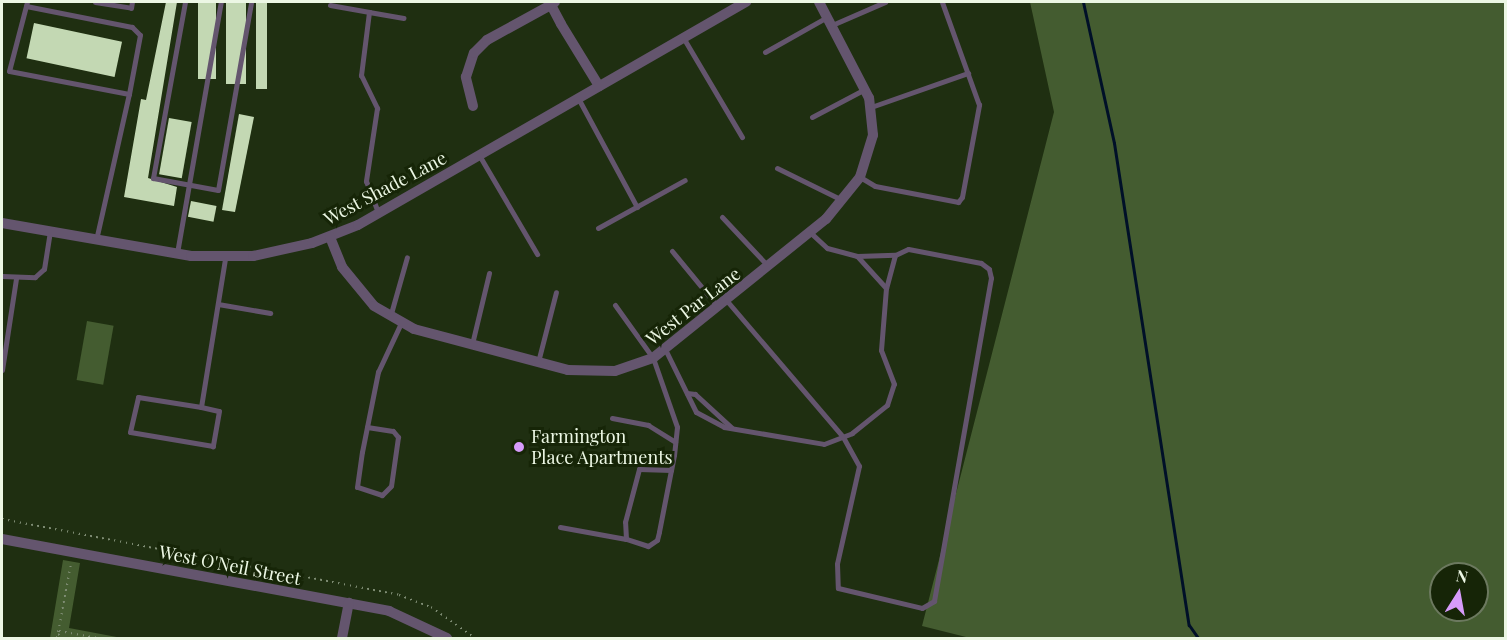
<!DOCTYPE html>
<html>
<head>
<meta charset="utf-8">
<style>
  body { margin:0 }
  #map { position:relative; width:1507px; height:640px; overflow:hidden; background:#1f2f11; font-family:"Playfair Display",serif }
  div>[style] { position:absolute }
  [style*='--x'] { left:calc(var(--x)*1px); top:calc(var(--y)*1px); width:calc(var(--w)*1px); rotate:calc(var(--a)*1deg) }
  .green>* { inset:0; background:#445c30; transform-origin:0 0 }
  .stream>* { height:3px; margin:-1.5px; padding:0 1.5px; transform-origin:1.5px; border-radius:1.5px; background:#001028 }
  .building>* { inset:0; background:#c3d8b3; transform-origin:0 0 }
  .path>* { height:2px; margin-top:-1px; transform-origin:0; background:repeating-linear-gradient(90deg,#7e8c73 0 1.5px,transparent 0 6px) }
  .service>* { height:5px; margin:-2.5px; padding:0 2.5px; transform-origin:2.5px; border-radius:2.5px; background:#64556e }
  .minor>* { height:10px; margin:-5px; padding:0 5px; transform-origin:5px; border-radius:5px; background:#64556e }
  .dots>* { width:16px; height:16px; translate:-50% -50%; box-sizing:border-box; border:3px solid #162507; border-radius:50% }
  span { translate:-50% -50%; white-space:nowrap; text-align:center; line-height:1.15; -webkit-text-stroke:6px #162507; paint-order:stroke }
  .street-label { font-size:18px; color:#ecf7e4 }
  .poi-label { font-size:18px; color:#ecf7e4 }
  .left { translate:0 -50%; text-align:left }
  .frame { position:absolute; inset:0; border:3px solid #ecf7e4; pointer-events:none }
  .north { position:absolute; left:1429px; top:562px; width:60px; height:60px; box-sizing:border-box; background:#162507; border:2px solid #6c795f; border-radius:50%; rotate:11deg; font-size:16px; font-weight:700; line-height:24px; text-align:center; color:#ecf7e4 }
  .north::after { content:''; display:block; margin:auto; width:21px; height:27px; background:#d69bfa; clip-path:polygon(50% 0,100% 100%,50% 72%,0 100%) }
</style>
</head>
<body>
<div id="map">
  <div class="green">
    <i style="clip-path:polygon(evenodd,1030px 2px,1505px 2px,1505px 638px,970px 638px,922px 626px,1054px 112px,1030px 2px,1441px 574px,1477px 574px,1477px 610px,1441px 610px,1441px 574px)"></i>
    <i style="left:87px;top:321px;width:27px;height:60px;rotate:10deg"></i>
    <i style="clip-path:polygon(63px 560px,80px 563px,69px 628px,122px 638px,50px 638px)"></i>
  </div>
  <div class="stream">
    <i style="--x:1083;--y:2;--w:144;--a:77.6"></i>
    <i style="--x:1114;--y:143;--w:488;--a:81.2"></i>
    <i style="--x:1189;--y:625;--w:16;--a:55"></i>
  </div>
  <div class="building">
    <i style="clip-path:polygon(166px 2px,177px 2px,148px 178px,177px 187px,174px 206px,124px 197px,141px 99px,146px 100px)"></i>
    <i style="left:198px;top:2px;width:18px;height:77px"></i>
    <i style="left:226px;top:2px;width:20px;height:82px"></i>
    <i style="left:256px;top:2px;width:11px;height:87px"></i>
    <i style="left:34px;top:23px;width:90px;height:36px;rotate:12deg"></i>
    <i style="clip-path:polygon(239px 114px,254px 117px,235px 212px,222px 210px)"></i>
    <i style="left:169px;top:118px;width:23px;height:57px;rotate:10deg"></i>
    <i style="left:191px;top:201px;width:26px;height:16px;rotate:11deg"></i>
  </div>
  <div class="path">
    <i style="--x:2;--y:519;--w:404;--a:10.8"></i>
    <i style="--x:399;--y:595;--w:34;--a:21"></i>
    <i style="--x:431;--y:607;--w:54;--a:35.2"></i>
    <i style="--x:59;--y:631;--w:40;--a:10"></i>
    <i style="--x:58;--y:634;--w:6;--a:39"></i>
    <i style="--x:57;--y:638;--w:75;--a:-79.3"></i>
  </div>
  <div class="service">
    <i style="--x:95;--y:2;--w:36;--a:9"></i>
    <i style="--x:131;--y:8;--w:6;--a:-81"></i>
    <i style="--x:185;--y:2;--w:179;--a:100.3"></i>
    <i style="--x:153;--y:178;--w:66;--a:10.5"></i>
    <i style="--x:218;--y:190;--w:191;--a:-80"></i>
    <i style="--x:330;--y:5;--w:40;--a:10"></i>
    <i style="--x:369;--y:12;--w:64;--a:97.2"></i>
    <i style="--x:361;--y:75;--w:37;--a:64"></i>
    <i style="--x:377;--y:108;--w:74;--a:98.6"></i>
    <i style="--x:366;--y:181;--w:34;--a:69"></i>
    <i style="--x:26;--y:6;--w:108;--a:11.2"></i>
    <i style="--x:132;--y:27;--w:11;--a:45"></i>
    <i style="--x:140;--y:35;--w:60;--a:100.6"></i>
    <i style="--x:129;--y:94;--w:122;--a:-169.1"></i>
    <i style="--x:9;--y:71;--w:71;--a:-75.4"></i>
    <i style="--x:369;--y:12;--w:35;--a:10"></i>
    <i style="--x:832;--y:25;--w:58;--a:-23.5"></i>
    <i style="--x:684;--y:39;--w:114;--a:59.4"></i>
    <i style="--x:765;--y:52;--w:71;--a:-29.4"></i>
    <i style="--x:578;--y:98;--w:124;--a:61.6"></i>
    <i style="--x:871;--y:107;--w:103;--a:-19.3"></i>
    <i style="--x:812;--y:117;--w:60;--a:-27.8"></i>
    <i style="--x:479;--y:155;--w:115;--a:59.6"></i>
    <i style="--x:777;--y:168;--w:72;--a:26.2"></i>
    <i style="--x:860;--y:177;--w:17;--a:31"></i>
    <i style="--x:875;--y:186;--w:85;--a:10.9"></i>
    <i style="--x:958;--y:202;--w:6;--a:-51"></i>
    <i style="--x:962;--y:197;--w:94;--a:-79.5"></i>
    <i style="--x:979;--y:105;--w:109;--a:-109.8"></i>
    <i style="--x:722;--y:217;--w:67;--a:46.8"></i>
    <i style="--x:598;--y:228;--w:99;--a:-28.9"></i>
    <i style="--x:96;--y:240;--w:150;--a:-77.3"></i>
    <i style="--x:672;--y:251;--w:72;--a:50.6"></i>
    <i style="--x:177;--y:253;--w:255;--a:-80.1"></i>
    <i style="--x:857;--y:256;--w:38;--a:-2"></i>
    <i style="--x:2;--y:276;--w:33;--a:2"></i>
    <i style="--x:35;--y:277;--w:12;--a:-42"></i>
    <i style="--x:44;--y:269;--w:38;--a:-81"></i>
    <i style="--x:727;--y:301;--w:179;--a:49.5"></i>
    <i style="--x:843;--y:437;--w:33;--a:61"></i>
    <i style="--x:859;--y:466;--w:100;--a:102.7"></i>
    <i style="--x:837;--y:564;--w:24;--a:88"></i>
    <i style="--x:838;--y:588;--w:86;--a:13.4"></i>
    <i style="--x:922;--y:608;--w:14;--a:-30"></i>
    <i style="--x:934;--y:601;--w:328;--a:-80"></i>
    <i style="--x:991;--y:278;--w:9;--a:-103"></i>
    <i style="--x:989;--y:269;--w:10;--a:-143"></i>
    <i style="--x:981;--y:263;--w:74;--a:-169.1"></i>
    <i style="--x:908;--y:249;--w:14;--a:155"></i>
    <i style="--x:895;--y:255;--w:34;--a:105"></i>
    <i style="--x:218;--y:304;--w:53;--a:9.8"></i>
    <i style="--x:615;--y:305;--w:65;--a:54.4"></i>
    <i style="--x:653;--y:358;--w:73;--a:70.8"></i>
    <i style="--x:677;--y:427;--w:28;--a:96"></i>
    <i style="--x:674;--y:455;--w:15;--a:101"></i>
    <i style="--x:671;--y:470;--w:63;--a:101"></i>
    <i style="--x:659;--y:532;--w:8;--a:104"></i>
    <i style="--x:657;--y:540;--w:11;--a:146"></i>
    <i style="--x:648;--y:546;--w:23;--a:-162"></i>
    <i style="--x:626;--y:539;--w:17;--a:-93"></i>
    <i style="--x:625;--y:522;--w:55;--a:-75.2"></i>
    <i style="--x:639;--y:469;--w:32;--a:2"></i>
    <i style="--x:390;--y:317;--w:62;--a:-74.2"></i>
    <i style="--x:472;--y:344;--w:73;--a:-76.5"></i>
    <i style="--x:665;--y:349;--w:70;--a:63.8"></i>
    <i style="--x:696;--y:412;--w:32;--a:28"></i>
    <i style="--x:724;--y:427;--w:101;--a:9.6"></i>
    <i style="--x:824;--y:444;--w:30;--a:-21"></i>
    <i style="--x:852;--y:433;--w:45;--a:-38.7"></i>
    <i style="--x:887;--y:405;--w:22;--a:-72"></i>
    <i style="--x:894;--y:384;--w:36;--a:-111"></i>
    <i style="--x:881;--y:350;--w:62;--a:-85.4"></i>
    <i style="--x:886;--y:288;--w:43;--a:-132.2"></i>
    <i style="--x:857;--y:256;--w:31;--a:-165"></i>
    <i style="--x:827;--y:248;--w:23;--a:-137"></i>
    <i style="--x:538;--y:362;--w:72;--a:-75.6"></i>
    <i style="--x:2;--y:370;--w:93;--a:-81.3"></i>
    <i style="--x:687;--y:393;--w:8;--a:7"></i>
    <i style="--x:695;--y:394;--w:50;--a:42.6"></i>
    <i style="--x:201;--y:407;--w:18;--a:13"></i>
    <i style="--x:219;--y:411;--w:36;--a:100"></i>
    <i style="--x:213;--y:446;--w:84;--a:-170.4"></i>
    <i style="--x:130;--y:432;--w:36;--a:-77"></i>
    <i style="--x:138;--y:397;--w:64;--a:9"></i>
    <i style="--x:201;--y:407;--w:151;--a:-80.8"></i>
    <i style="--x:612;--y:418;--w:37;--a:11"></i>
    <i style="--x:648;--y:425;--w:32;--a:32"></i>
    <i style="--x:367;--y:427;--w:26;--a:9"></i>
    <i style="--x:393;--y:431;--w:8;--a:50"></i>
    <i style="--x:398;--y:437;--w:49;--a:98.1"></i>
    <i style="--x:391;--y:486;--w:13;--a:135"></i>
    <i style="--x:382;--y:495;--w:26;--a:-162"></i>
    <i style="--x:357;--y:487;--w:35;--a:-82"></i>
    <i style="--x:362;--y:452;--w:82;--a:-78.7"></i>
    <i style="--x:378;--y:372;--w:54;--a:-64.9"></i>
    <i style="--x:560;--y:527;--w:67;--a:10.3"></i>
  </div>
  <div class="minor">
    <i style="--x:555;--y:2;--w:5;--a:143"></i>
    <i style="--x:551;--y:5;--w:21;--a:62"></i>
    <i style="--x:561;--y:24;--w:73;--a:58.5"></i>
    <i style="--x:473;--y:106;--w:30;--a:-104"></i>
    <i style="--x:466;--y:77;--w:25;--a:-72"></i>
    <i style="--x:474;--y:53;--w:18;--a:-45"></i>
    <i style="--x:487;--y:40;--w:73;--a:-28.7"></i>
    <i style="--x:2;--y:223;--w:192;--a:9.9"></i>
    <i style="--x:191;--y:256;--w:62;--a:0"></i>
    <i style="--x:253;--y:256;--w:60;--a:-12.4"></i>
    <i style="--x:312;--y:243;--w:49;--a:-21.4"></i>
    <i style="--x:358;--y:225;--w:448;--a:-29.9"></i>
    <i style="--x:330;--y:237;--w:32;--a:68"></i>
    <i style="--x:342;--y:267;--w:50;--a:50.6"></i>
    <i style="--x:374;--y:306;--w:46;--a:29.9"></i>
    <i style="--x:414;--y:329;--w:159;--a:14.9"></i>
    <i style="--x:568;--y:370;--w:47;--a:1.2"></i>
    <i style="--x:615;--y:371;--w:40;--a:-18.9"></i>
    <i style="--x:653;--y:358;--w:222;--a:-38.8"></i>
    <i style="--x:826;--y:219;--w:54;--a:-51"></i>
    <i style="--x:860;--y:177;--w:44;--a:-72.8"></i>
    <i style="--x:873;--y:135;--w:37;--a:-96"></i>
    <i style="--x:869;--y:98;--w:108;--a:-117.5"></i>
    <i style="--x:2;--y:539;--w:394;--a:10.5"></i>
    <i style="--x:389;--y:611;--w:64;--a:25"></i>
    <i style="--x:342;--y:638;--w:36;--a:-79"></i>
  </div>
  <div class="dots">
    <i style="left:519px;top:447px;background:#d69bfa"></i>
  </div>
  <div class="street-label">
    <span style="left:385px;top:188px;rotate:-28deg">West Shade Lane</span>
    <span style="left:693px;top:306px;rotate:-38deg">West Par Lane</span>
    <span style="left:230px;top:565px;rotate:11deg">West O'Neil Street</span>
  </div>
  <div class="poi-label">
    <span class="left" style="left:531px;top:447px">Farmington<br>Place Apartments</span>
  </div>
  <div class="frame"></div>
  <div class="north">N</div>
</div>
</body>
</html>
